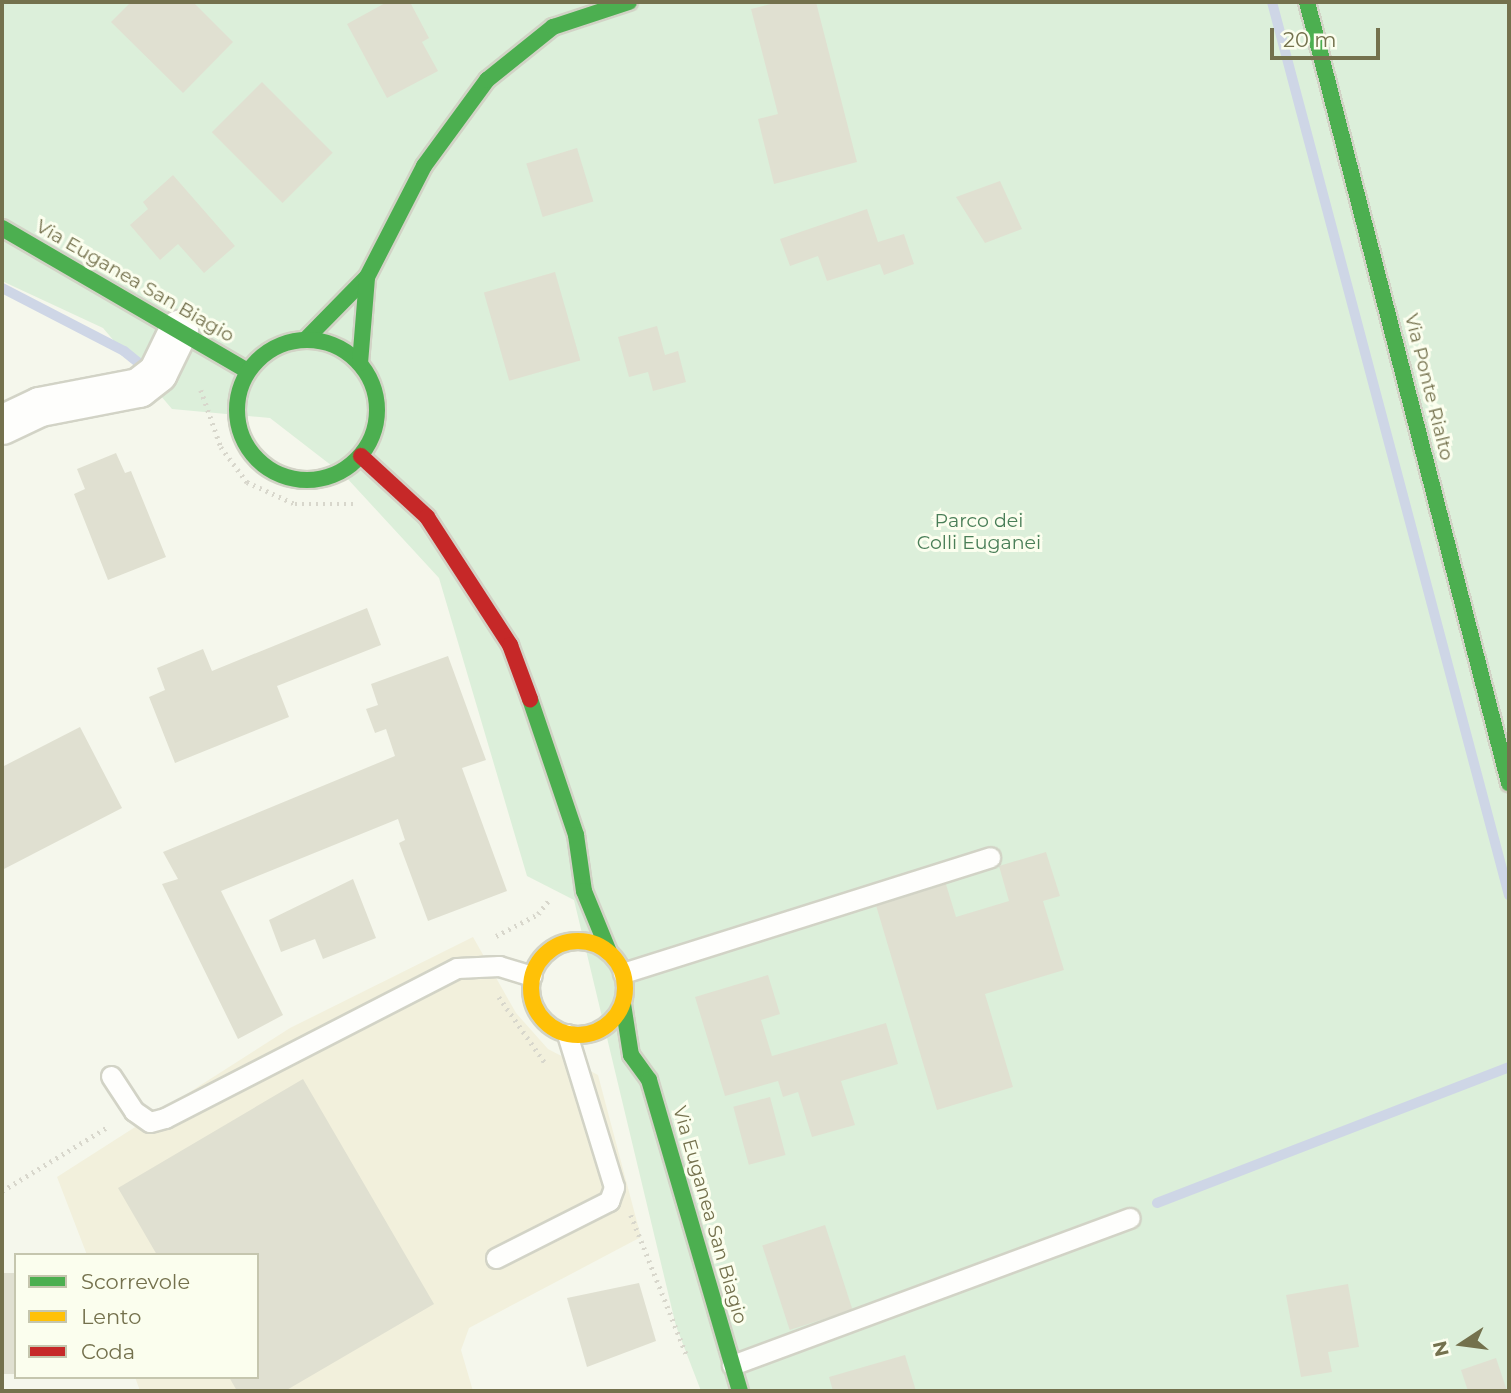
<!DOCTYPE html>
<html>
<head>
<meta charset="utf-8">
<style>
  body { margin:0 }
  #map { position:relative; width:1511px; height:1393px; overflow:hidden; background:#f5f7ec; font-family:Montserrat,sans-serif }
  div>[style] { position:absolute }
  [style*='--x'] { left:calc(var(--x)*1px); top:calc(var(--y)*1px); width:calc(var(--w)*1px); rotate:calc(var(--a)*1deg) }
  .commercial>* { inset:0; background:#f2f0dc }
  .green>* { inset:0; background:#dcefda }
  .stream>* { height:10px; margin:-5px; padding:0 5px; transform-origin:5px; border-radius:5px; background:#ced6e6 }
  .building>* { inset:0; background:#e0e0d1; transform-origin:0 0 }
  .path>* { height:4.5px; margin-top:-2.25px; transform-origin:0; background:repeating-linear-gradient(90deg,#d8d7cc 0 2px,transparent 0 7px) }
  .roads { filter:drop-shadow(2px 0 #d2d3c6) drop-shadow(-2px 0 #d2d3c6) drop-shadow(0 2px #d2d3c6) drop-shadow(0 -2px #d2d3c6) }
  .lane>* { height:19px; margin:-9.5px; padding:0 9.5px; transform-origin:9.5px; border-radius:9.5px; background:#fefefc }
  .street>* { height:38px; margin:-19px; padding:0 19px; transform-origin:19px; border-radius:19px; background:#fefefc }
  .fast>* { height:16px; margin:-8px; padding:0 8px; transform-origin:8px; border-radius:8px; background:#4caf50 }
  .fast>.ring { margin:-8px; padding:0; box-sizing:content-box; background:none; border:16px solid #4caf50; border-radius:50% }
  .slow>* { height:16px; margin:-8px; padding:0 8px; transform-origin:8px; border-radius:8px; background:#ffc107 }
  .slow>.ring { margin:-8px; padding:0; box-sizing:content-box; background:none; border:16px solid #ffc107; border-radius:50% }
  .jam>* { height:16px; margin:-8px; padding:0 8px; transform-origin:8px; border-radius:8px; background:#c62828 }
  span { translate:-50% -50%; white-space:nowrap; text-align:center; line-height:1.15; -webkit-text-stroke:6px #fbfeee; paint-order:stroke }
  .street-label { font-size:19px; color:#74714d }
  .park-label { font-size:19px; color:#497e57 }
  .frame { position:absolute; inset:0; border:4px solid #74714d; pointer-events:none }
  .legend { position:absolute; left:14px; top:1253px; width:245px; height:126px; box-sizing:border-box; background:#fbfeee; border:2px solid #c5c6ae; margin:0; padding:9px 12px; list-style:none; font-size:21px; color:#74714d }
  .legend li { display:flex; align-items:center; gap:14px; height:35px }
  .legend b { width:35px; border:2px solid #c5c6ae }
  .north { position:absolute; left:1427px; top:1309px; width:70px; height:70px; -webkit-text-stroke:5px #fbfeee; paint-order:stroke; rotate:257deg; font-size:19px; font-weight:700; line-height:28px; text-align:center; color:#74714d }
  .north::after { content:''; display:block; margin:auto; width:24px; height:32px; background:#74714d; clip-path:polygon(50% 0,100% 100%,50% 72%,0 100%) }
  .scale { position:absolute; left:1270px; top:28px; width:110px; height:32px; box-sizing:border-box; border:4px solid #74714d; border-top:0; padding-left:9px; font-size:21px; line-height:24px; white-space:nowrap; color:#74714d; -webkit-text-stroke:5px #fbfeee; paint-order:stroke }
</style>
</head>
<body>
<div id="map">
  <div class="commercial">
    <i style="clip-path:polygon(473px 937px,516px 1013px,548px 1049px,598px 1075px,641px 1237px,469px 1328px,461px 1350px,473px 1391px,140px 1391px,135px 1377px,257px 1377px,257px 1255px,87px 1255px,57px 1177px,290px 1028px)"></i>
  </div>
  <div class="green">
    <i style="clip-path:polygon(2px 2px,1509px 2px,1509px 1391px,701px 1391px,676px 1326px,574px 900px,527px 876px,439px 578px,345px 476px,270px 418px,172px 409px,103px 328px,2px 281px)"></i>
  </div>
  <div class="stream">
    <i style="--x:1272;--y:2;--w:924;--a:75.14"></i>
    <i style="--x:2;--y:288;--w:137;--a:27.3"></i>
    <i style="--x:124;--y:351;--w:32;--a:39"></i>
    <i style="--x:1157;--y:1203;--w:377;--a:-21.1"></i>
  </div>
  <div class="building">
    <i style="clip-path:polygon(131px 2px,193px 2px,233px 42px,183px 93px,111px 22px)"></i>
    <i style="clip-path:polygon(387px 2px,410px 2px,429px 38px,422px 42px,438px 71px,387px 98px,347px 24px)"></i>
    <i style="clip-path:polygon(778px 2px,816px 2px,857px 162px,774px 184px,758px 119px,778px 114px,751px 9px)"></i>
    <i style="left:262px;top:82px;width:100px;height:71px;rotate:45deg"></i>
    <i style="left:577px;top:148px;width:56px;height:53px;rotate:73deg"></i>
    <i style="clip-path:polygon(173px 175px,235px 246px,204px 273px,178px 244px,160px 260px,130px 225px,148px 209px,143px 202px)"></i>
    <i style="clip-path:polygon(1000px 181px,1022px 229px,985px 243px,956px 197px)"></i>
    <i style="clip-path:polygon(867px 209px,878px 242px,904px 234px,914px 264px,884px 275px,880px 264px,827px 281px,818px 256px,790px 266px,780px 239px)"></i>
    <i style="left:555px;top:272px;width:92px;height:74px;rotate:74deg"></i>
    <i style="clip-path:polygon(657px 326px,665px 355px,678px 351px,686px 382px,653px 391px,648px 372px,629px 377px,618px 337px)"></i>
    <i style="clip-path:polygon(116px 453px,125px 473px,131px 471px,166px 557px,108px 580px,74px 494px,85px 489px,77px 469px)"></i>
    <i style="clip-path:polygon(367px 608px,381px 645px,277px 686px,289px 717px,175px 763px,149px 697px,165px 690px,157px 668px,203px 649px,212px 671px)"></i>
    <i style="clip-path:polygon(448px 656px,486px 760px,462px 768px,507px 891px,428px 921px,399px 843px,405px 840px,398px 819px,221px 891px,283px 1015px,238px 1039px,162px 884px,178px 879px,163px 852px,395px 756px,386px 729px,375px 733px,366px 709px,378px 705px,371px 684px)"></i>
    <i style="clip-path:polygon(80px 727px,122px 808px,2px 870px,2px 767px)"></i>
    <i style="clip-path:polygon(1046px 852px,1060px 896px,1043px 901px,1064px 970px,985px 994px,1013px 1087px,937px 1110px,875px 902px,945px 881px,956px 917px,1009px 901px,999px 866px)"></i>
    <i style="clip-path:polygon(353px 879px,376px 938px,323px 959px,315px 939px,281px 952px,269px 920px)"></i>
    <i style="clip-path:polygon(768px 975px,780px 1014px,761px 1020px,772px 1056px,886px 1023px,898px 1064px,841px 1081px,855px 1125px,812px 1137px,798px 1092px,783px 1097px,778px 1081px,725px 1096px,695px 997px)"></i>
    <i style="clip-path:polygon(303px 1079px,434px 1304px,285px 1391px,237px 1391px,229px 1377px,257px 1377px,257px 1255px,157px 1255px,118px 1188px)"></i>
    <i style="left:770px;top:1097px;width:60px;height:38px;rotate:75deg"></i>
    <i style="left:825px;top:1225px;width:89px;height:66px;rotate:72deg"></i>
    <i style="left:16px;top:1273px;width:101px;height:15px;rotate:90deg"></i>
    <i style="clip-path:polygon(639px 1283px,656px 1341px,587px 1367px,567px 1298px)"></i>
    <i style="clip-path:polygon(1348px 1284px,1359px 1347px,1328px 1352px,1332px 1372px,1301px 1377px,1286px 1295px)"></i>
    <i style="clip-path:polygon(905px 1355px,916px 1391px,833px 1391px,829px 1377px)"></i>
    <i style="clip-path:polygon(1496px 1358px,1507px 1391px,1468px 1391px,1461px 1370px)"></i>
  </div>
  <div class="path">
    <i style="--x:201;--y:390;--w:60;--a:70.7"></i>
    <i style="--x:221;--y:447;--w:44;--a:53.4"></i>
    <i style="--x:247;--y:482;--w:53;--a:24.6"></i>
    <i style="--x:295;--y:504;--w:61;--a:0"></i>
    <i style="--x:496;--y:936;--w:47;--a:-27.6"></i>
    <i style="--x:538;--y:914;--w:18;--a:-52"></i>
    <i style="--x:499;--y:997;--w:82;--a:55"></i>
    <i style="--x:2;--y:1191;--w:125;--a:-31.3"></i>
    <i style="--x:631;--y:1215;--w:152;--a:68.3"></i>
  </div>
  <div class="roads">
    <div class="lane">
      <i style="--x:623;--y:973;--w:385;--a:-17.5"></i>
      <i style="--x:111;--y:1076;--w:42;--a:56.7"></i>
      <i style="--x:134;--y:1111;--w:19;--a:35"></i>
      <i style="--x:150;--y:1122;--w:16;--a:-15"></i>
      <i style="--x:165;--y:1118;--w:328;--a:-27.2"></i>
      <i style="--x:457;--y:968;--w:42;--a:-2.7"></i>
      <i style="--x:499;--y:966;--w:34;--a:17"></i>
      <i style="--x:496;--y:1258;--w:127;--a:-26.8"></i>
      <i style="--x:609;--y:1201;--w:15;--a:-70"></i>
      <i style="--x:614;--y:1187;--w:160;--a:-107.1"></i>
      <i style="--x:732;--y:1365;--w:424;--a:-20.3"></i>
    </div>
    <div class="street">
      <i style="--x:2;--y:425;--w:42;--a:-25.3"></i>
      <i style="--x:40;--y:407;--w:101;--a:-10.9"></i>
      <i style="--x:139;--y:388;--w:24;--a:-38"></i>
      <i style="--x:158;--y:373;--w:48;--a:-64"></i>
    </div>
    <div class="fast">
      <i style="--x:1307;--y:2;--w:807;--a:75.5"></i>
      <i style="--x:2;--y:228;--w:282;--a:30.2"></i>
      <i style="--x:306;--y:339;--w:87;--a:-45.5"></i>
      <i style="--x:367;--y:277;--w:125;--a:-62.8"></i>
      <i style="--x:424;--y:166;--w:107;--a:-53.8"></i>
      <i style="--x:487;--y:80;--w:85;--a:-38.8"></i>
      <i style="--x:553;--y:27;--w:80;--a:-18.2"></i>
      <i class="ring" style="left:237px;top:340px;width:124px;height:124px"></i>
      <i style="--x:360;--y:363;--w:86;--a:-85.3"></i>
      <i style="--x:530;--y:699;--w:144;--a:71.3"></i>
      <i style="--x:576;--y:835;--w:57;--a:81.9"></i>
      <i style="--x:584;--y:891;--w:66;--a:67.7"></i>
      <i style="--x:623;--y:1004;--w:52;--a:81.1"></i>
      <i style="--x:631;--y:1055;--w:31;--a:54"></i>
      <i style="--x:649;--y:1080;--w:324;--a:73.7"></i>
    </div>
    <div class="slow">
      <i class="ring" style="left:531px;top:941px;width:78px;height:78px"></i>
    </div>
    <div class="jam">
      <i style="--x:361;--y:456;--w:90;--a:42.7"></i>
      <i style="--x:427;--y:517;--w:153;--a:57"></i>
      <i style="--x:510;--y:645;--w:58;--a:69.7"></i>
    </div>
  </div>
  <div class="street-label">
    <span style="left:135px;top:281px;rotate:30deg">Via Euganea San Biagio</span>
    <span style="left:1429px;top:387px;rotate:76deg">Via Ponte Rialto</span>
    <span style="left:710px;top:1215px;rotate:74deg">Via Euganea San Biagio</span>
  </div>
  <div class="park-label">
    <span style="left:979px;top:532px">Parco dei<br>Colli Euganei</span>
  </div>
  <div class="frame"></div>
  <ul class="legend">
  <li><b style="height:9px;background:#4caf50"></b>Scorrevole</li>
  <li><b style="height:9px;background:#ffc107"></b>Lento</li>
  <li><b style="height:9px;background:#c62828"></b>Coda</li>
  </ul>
  <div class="north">N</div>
  <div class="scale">20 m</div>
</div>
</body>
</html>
